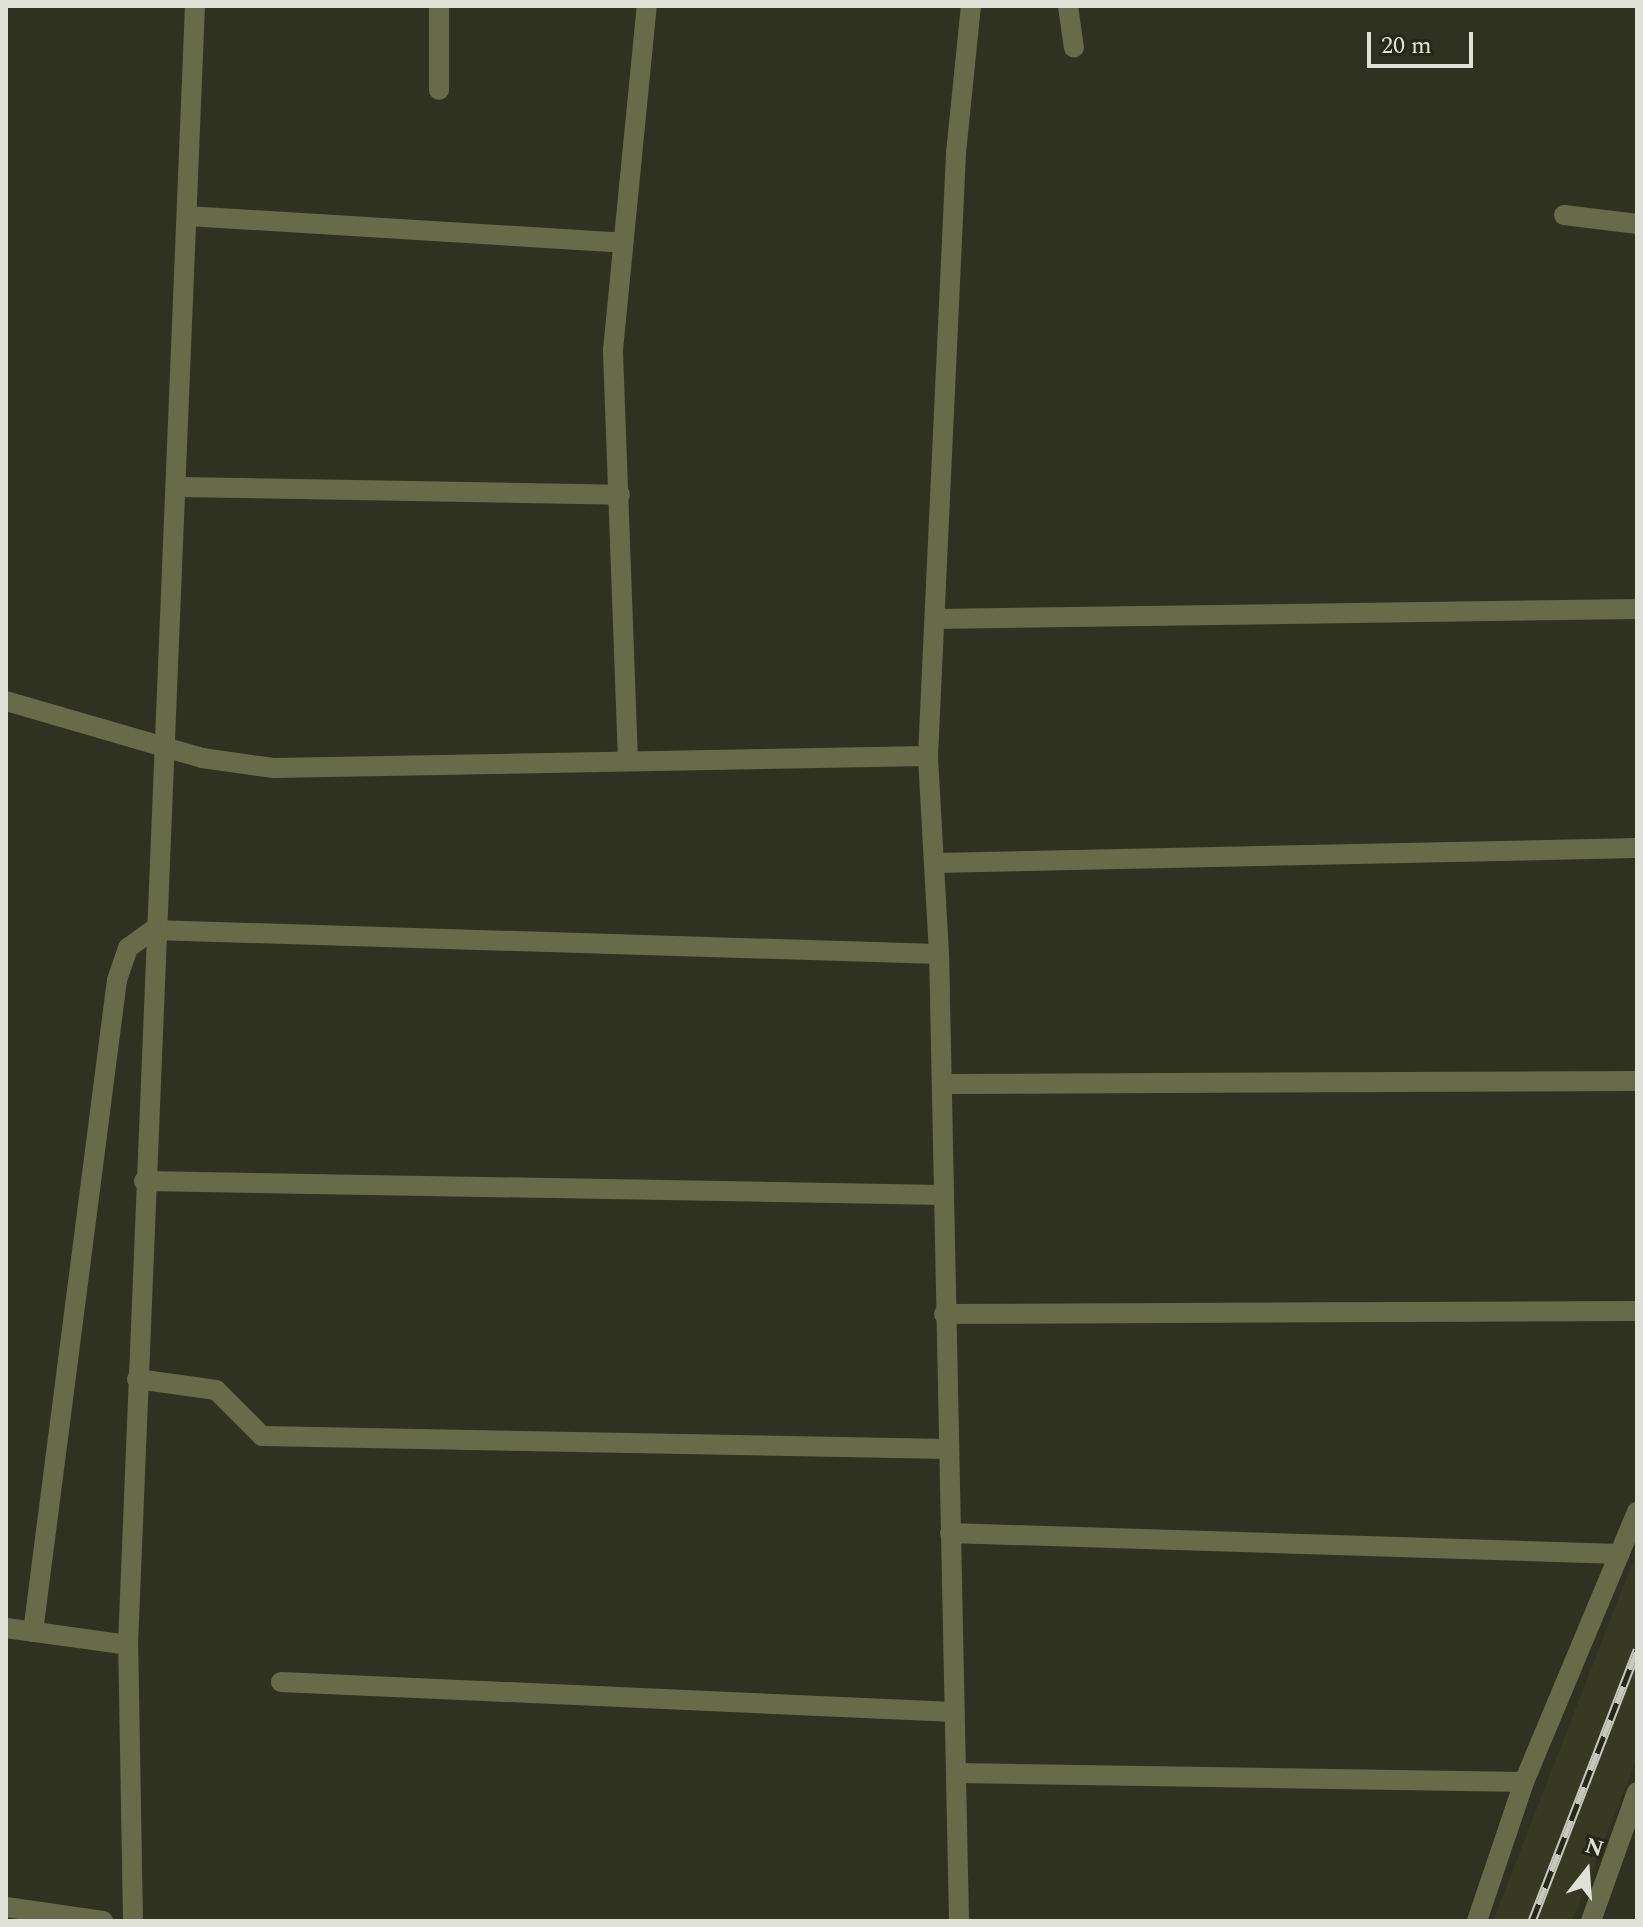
<!DOCTYPE html>
<html>
<head>
<meta charset="utf-8">
<style>
  body { margin:0 }
  #map { position:relative; width:1643px; height:1927px; overflow:hidden; background:#2f3121; font-family:Spectral,serif }
  div>[style] { position:absolute }
  [style*='--x'] { left:calc(var(--x)*1px); top:calc(var(--y)*1px); width:calc(var(--w)*1px); rotate:calc(var(--a)*1deg) }
  .built>* { inset:0; background:#373923 }
  .minor>* { height:20px; margin:-10px; padding:0 10px; transform-origin:10px; border-radius:10px; background:#686b4a }
  .rail>* { height:9px; margin-top:-4.5px; transform-origin:0; background:repeating-linear-gradient(90deg,#252718 0 18px,#c6c8bd 0 36px); box-sizing:border-box; border-block:2px solid #c6c8bd }
  span { translate:-50% -50%; white-space:nowrap; text-align:center; line-height:1.15; -webkit-text-stroke:6px #252718; paint-order:stroke }
  .frame { position:absolute; inset:0; border:8px solid #e0e2d8; pointer-events:none }
  .north { position:absolute; left:1547px; top:1831px; width:80px; height:80px; -webkit-text-stroke:6px #252718; paint-order:stroke; rotate:17deg; font-size:22px; font-weight:700; line-height:32px; text-align:center; color:#e0e2d8 }
  .north::after { content:''; display:block; margin:auto; width:28px; height:36px; background:#e0e2d8; clip-path:polygon(50% 0,100% 100%,50% 72%,0 100%) }
  .scale { position:absolute; left:1367px; top:32px; width:106px; height:36px; box-sizing:border-box; border:4px solid #e0e2d8; border-top:0; padding-left:10px; font-size:24px; line-height:28px; white-space:nowrap; color:#e0e2d8; -webkit-text-stroke:6px #252718; paint-order:stroke }
</style>
</head>
<body>
<div id="map">
  <div class="built">
    <i style="clip-path:polygon(1637px 1551px,1637px 1759px,1572px 1921px,1493px 1921px)"></i>
  </div>
  <div class="minor">
    <i style="--x:1068;--y:6;--w:42;--a:81.9"></i>
    <i style="--x:439;--y:90;--w:84;--a:-90"></i>
    <i style="--x:1564;--y:215;--w:74;--a:7"></i>
    <i style="--x:187;--y:216;--w:437;--a:3.5"></i>
    <i style="--x:178;--y:487;--w:442;--a:1"></i>
    <i style="--x:935;--y:619;--w:702;--a:-0.82"></i>
    <i style="--x:6;--y:701;--w:204;--a:16.2"></i>
    <i style="--x:202;--y:758;--w:72;--a:8"></i>
    <i style="--x:273;--y:768;--w:655;--a:-1.05"></i>
    <i style="--x:628;--y:761;--w:411;--a:-92.1"></i>
    <i style="--x:613;--y:350;--w:346;--a:-84.4"></i>
    <i style="--x:934;--y:863;--w:703;--a:-1.22"></i>
    <i style="--x:942;--y:1084;--w:695;--a:-0.25"></i>
    <i style="--x:144;--y:1181;--w:800;--a:1"></i>
    <i style="--x:944;--y:1314;--w:693;--a:-0.25"></i>
    <i style="--x:137;--y:1379;--w:80;--a:7.9"></i>
    <i style="--x:216;--y:1390;--w:65;--a:45"></i>
    <i style="--x:262;--y:1436;--w:686;--a:1.09"></i>
    <i style="--x:950;--y:1533;--w:670;--a:1.8"></i>
    <i style="--x:6;--y:1628;--w:123;--a:7.9"></i>
    <i style="--x:33;--y:1632;--w:657;--a:-82.66"></i>
    <i style="--x:117;--y:980;--w:34;--a:-71"></i>
    <i style="--x:128;--y:948;--w:31;--a:-36"></i>
    <i style="--x:153;--y:930;--w:786;--a:1.75"></i>
    <i style="--x:281;--y:1682;--w:674;--a:2.55"></i>
    <i style="--x:956;--y:1773;--w:568;--a:0.91"></i>
    <i style="--x:6;--y:1907;--w:98;--a:8.2"></i>
    <i style="--x:133;--y:1921;--w:276;--a:-91"></i>
    <i style="--x:128;--y:1645;--w:1640;--a:-87.66"></i>
    <i style="--x:959;--y:1921;--w:967;--a:-91.18"></i>
    <i style="--x:939;--y:954;--w:198;--a:-93.2"></i>
    <i style="--x:928;--y:756;--w:604;--a:-87.34"></i>
    <i style="--x:956;--y:153;--w:148;--a:-84.2"></i>
    <i style="--x:1477;--y:1921;--w:147;--a:-71.3"></i>
    <i style="--x:1524;--y:1782;--w:293;--a:-67.3"></i>
    <i style="--x:1591;--y:1921;--w:137;--a:-70.4"></i>
  </div>
  <div class="rail">
    <i style="--x:1532;--y:1921;--w:291;--a:-68.8"></i>
  </div>
  <div class="frame"></div>
  <div class="north">N</div>
  <div class="scale">20 m</div>
</div>
</body>
</html>
